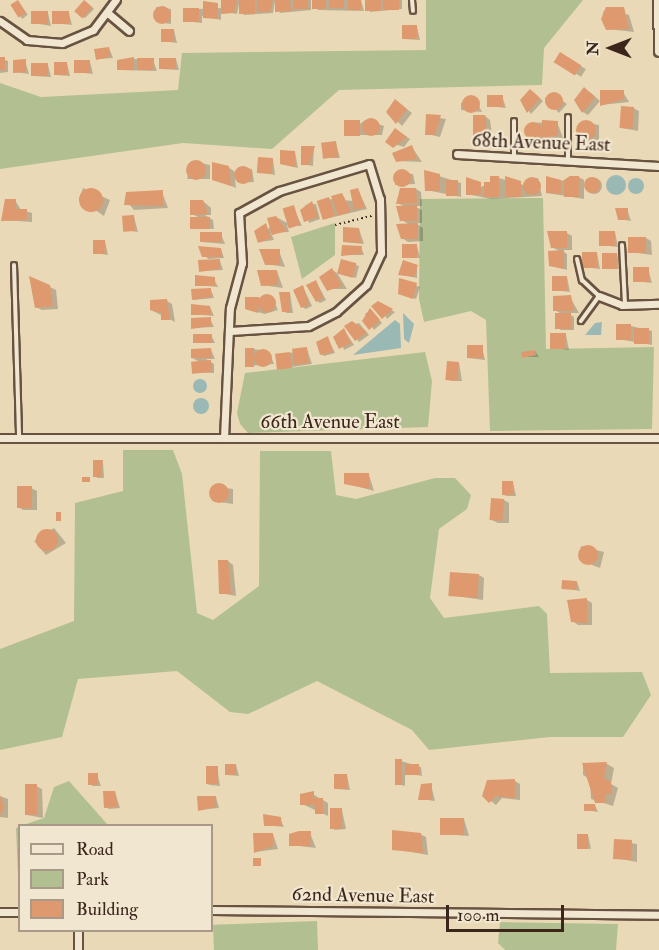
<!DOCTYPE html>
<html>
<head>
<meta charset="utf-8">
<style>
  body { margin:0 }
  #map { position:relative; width:659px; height:950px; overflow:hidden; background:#ead9b6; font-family:"IM FELL Double Pica",serif }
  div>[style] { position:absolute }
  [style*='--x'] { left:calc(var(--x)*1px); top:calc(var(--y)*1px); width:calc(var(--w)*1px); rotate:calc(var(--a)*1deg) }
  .green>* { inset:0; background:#b2c091; transform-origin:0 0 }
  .water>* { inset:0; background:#9ab9b5 }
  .round { border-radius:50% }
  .shadow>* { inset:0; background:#0003; transform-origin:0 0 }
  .building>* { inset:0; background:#de996e; transform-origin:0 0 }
  .path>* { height:1.5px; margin-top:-0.75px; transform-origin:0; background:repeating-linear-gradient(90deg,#3c261c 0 1.5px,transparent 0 4.5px) }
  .roads { filter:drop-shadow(2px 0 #685342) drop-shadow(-2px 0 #685342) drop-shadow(0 2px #685342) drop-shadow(0 -2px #685342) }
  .lane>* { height:4px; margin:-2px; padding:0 2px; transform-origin:2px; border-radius:2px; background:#f1e6d0 }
  .street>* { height:7px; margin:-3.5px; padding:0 3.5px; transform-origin:3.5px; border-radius:3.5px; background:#f1e6d0 }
  .secondary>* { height:9px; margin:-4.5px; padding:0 4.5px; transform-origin:4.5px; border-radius:4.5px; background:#f1e6d0 }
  span { translate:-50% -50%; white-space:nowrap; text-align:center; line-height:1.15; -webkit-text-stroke:4.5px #f1e6d0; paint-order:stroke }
  .street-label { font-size:20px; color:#3c261c }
  .legend { position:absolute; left:18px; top:824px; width:195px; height:108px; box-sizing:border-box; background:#f1e6d0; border:2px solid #a99988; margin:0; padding:8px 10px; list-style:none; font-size:18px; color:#3c261c }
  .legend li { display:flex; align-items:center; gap:12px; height:30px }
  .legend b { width:30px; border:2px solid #a99988 }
  .north { position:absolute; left:581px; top:18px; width:60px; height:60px; -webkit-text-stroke:4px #f1e6d0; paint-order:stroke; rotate:270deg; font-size:16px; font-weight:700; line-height:24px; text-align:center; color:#3c261c }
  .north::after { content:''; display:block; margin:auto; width:21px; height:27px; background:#3c261c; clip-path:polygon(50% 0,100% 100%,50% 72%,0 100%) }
  .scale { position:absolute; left:446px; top:905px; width:118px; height:27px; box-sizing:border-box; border:3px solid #3c261c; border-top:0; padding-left:8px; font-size:18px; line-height:21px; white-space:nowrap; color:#3c261c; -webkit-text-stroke:4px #f1e6d0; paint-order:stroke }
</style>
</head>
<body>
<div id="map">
  <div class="green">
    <i style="clip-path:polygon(426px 0,583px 0,544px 48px,542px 85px,339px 90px,272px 149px,183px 143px,0 169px,0 83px,41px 97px,178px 90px,182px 53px,426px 50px)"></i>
    <i style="clip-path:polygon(543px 198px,546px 349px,654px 347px,652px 429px,490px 431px,486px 320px,471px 311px,424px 322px,419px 299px,420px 199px)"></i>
    <i style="clip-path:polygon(335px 223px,335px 255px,302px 279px,291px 237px)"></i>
    <i style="clip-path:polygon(425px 352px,432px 381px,428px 427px,248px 433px,240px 424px,237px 413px,245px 373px)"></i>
    <i style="clip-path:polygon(123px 450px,173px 450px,182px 474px,197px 613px,213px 620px,259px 586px,260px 451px,331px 451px,336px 495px,356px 499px,435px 478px,455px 478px,471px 495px,467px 509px,439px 529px,430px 598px,444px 618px,539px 606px,547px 614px,550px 673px,642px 672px,651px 695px,623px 737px,550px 737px,429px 750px,412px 730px,317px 681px,248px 714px,230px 712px,177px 671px,78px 679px,62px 737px,0 750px,0 649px,74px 621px,75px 503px,123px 491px)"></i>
    <i style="clip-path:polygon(69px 781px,108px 825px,23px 825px,44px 818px,54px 787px)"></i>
    <i style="clip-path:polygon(19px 827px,20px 827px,19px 900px,16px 828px)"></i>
    <i style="left:317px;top:921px;width:29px;height:104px;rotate:88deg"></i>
    <i style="clip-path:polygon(500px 922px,618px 924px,616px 950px,505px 950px,498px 943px)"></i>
  </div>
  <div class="water">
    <i class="round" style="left:606px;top:175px;width:20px;height:20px"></i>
    <i class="round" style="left:628px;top:178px;width:16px;height:16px"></i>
    <i style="clip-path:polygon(403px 313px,414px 324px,409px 343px,404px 339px)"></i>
    <i style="clip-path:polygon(395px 320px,400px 324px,401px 348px,353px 355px)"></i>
    <i style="clip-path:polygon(602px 322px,601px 335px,585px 335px,595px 323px)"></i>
    <i class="round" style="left:193px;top:379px;width:14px;height:14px"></i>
    <i class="round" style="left:193px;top:398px;width:16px;height:16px"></i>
  </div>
  <div class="shadow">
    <i style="clip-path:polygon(223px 0,311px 0,311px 10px,280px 13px,275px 1px,273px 13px,244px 15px,239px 4px,237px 14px,221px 11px,221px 20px,202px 16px,202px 23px,185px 21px,198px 9px,223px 8px)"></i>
    <i style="clip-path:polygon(314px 0,361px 0,364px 11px,318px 10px)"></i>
    <i style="clip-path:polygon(367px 0,402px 0,402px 9px,370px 12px)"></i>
    <i style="clip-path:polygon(85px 1px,94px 9px,85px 18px,81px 16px)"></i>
    <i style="left:18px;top:2px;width:16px;height:7px;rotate:52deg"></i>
    <i style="clip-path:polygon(156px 7px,171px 9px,171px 24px,157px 22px)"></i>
    <i style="clip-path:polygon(607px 8px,629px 15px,634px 32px,608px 29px,603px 12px)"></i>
    <i style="clip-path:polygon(48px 13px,51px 26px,33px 23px)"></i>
    <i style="clip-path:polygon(69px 13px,72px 25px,54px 23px)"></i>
    <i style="clip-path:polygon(417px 27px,420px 40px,403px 39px)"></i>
    <i style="clip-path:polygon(174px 30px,177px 43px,163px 41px)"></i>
    <i style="clip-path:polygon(109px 48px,113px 58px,97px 59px)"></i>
    <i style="left:561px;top:54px;width:29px;height:9px;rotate:31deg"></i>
    <i style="clip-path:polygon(0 59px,8px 61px,8px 72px,0 73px)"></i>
    <i style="clip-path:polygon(133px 59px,153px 60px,157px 71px,119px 70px)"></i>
    <i style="clip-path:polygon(176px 59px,179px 70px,161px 69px)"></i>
    <i style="clip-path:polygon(25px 61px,29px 74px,14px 72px)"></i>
    <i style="clip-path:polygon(90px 62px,93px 74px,75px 72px)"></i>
    <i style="clip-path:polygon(67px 63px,70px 76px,56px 75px)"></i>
    <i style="clip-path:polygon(48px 65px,51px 77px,33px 76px)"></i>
    <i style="clip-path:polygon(533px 92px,543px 101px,531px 114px,521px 100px)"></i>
    <i style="clip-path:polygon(590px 92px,600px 101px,588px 115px,583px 112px)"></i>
    <i style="clip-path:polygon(623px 92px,629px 102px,601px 105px)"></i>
    <i style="clip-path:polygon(552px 93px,567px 104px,559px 113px,545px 98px)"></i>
    <i style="clip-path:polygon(502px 96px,506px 108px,488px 106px)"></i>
    <i style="clip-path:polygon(475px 98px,482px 112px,461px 110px,461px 103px)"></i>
    <i style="clip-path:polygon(400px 104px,412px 113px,402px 126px,388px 112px)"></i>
    <i style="clip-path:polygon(633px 108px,639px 111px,638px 131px,622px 128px)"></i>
    <i style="clip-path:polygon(427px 116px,446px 119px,440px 137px,427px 134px)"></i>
    <i style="clip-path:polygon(485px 116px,490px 120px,493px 143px,474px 139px)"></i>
    <i style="clip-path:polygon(365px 120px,384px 126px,382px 135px,346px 135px)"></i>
    <i style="clip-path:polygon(557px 122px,563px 138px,556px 138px,556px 144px,527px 136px,529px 123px)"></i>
    <i style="clip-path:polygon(581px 122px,599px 125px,599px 144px,586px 140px)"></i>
    <i style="clip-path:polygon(396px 130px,410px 139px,404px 147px,390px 143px)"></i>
    <i style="clip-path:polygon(336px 143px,340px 158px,324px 158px)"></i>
    <i style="clip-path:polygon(412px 147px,422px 162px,397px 161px)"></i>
    <i style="clip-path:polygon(314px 148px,313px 166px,302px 164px)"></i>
    <i style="clip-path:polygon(295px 152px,298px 168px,281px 164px)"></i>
    <i style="clip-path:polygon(273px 159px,275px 175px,259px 172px)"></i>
    <i style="clip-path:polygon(191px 161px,210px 165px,210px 179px,187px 179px)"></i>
    <i style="clip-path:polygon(238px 167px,252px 169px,254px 182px,238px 183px)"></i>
    <i style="clip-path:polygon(229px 168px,234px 171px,236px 188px,214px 179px)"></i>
    <i style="clip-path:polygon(396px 172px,413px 174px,415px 184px,395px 185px)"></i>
    <i style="clip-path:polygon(439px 176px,461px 183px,461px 197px,426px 190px)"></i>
    <i style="clip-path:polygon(579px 177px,584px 180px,584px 199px,547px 193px,560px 181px)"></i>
    <i style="clip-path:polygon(499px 178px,527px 186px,525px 180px,538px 178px,542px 196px,491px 199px,467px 194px)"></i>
    <i class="round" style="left:586px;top:178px;width:16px;height:16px"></i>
    <i style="clip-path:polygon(83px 188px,110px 200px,104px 216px,79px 199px)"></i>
    <i style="clip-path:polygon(416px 189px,421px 192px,422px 206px,414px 206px,422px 210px,422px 223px,415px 223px,423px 228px,423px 241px,408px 242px,402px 238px,410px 225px,402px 220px,405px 207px,398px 203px)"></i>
    <i style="clip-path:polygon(358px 190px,367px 209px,325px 219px,328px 199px,354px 201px)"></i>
    <i style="clip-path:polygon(162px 192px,168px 208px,134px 210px,125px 199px,127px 193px)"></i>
    <i style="clip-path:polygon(15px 200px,21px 210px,32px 213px,32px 222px,2px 220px)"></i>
    <i style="clip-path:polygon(203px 201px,211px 208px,211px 215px,205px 215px,213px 220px,214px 229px,192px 228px,200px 218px,192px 214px)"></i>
    <i style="clip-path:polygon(316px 204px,320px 219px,309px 223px,305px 205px)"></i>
    <i style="clip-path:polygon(293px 207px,302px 226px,287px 225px,289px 232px,271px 233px,274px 240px,260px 242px,276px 217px,289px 224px)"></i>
    <i style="clip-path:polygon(627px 209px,631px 221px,619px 219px)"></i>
    <i style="clip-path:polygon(134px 217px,138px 232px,124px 230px)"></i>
    <i style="clip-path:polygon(359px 229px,364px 244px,344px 242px)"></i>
    <i style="clip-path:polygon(615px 232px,618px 247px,601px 245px)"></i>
    <i style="clip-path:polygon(567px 233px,572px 236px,572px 250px,561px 250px,567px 254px,567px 270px,550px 265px,561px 252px,552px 247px)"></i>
    <i style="clip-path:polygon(221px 234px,225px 244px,202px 242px)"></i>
    <i style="clip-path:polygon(646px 238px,651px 241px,652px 255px,630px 252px)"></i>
    <i style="clip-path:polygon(105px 241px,108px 255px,95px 253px)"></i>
    <i style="clip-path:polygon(417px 246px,420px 258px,403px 257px)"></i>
    <i style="clip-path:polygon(361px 247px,364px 255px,343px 255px)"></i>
    <i style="clip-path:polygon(200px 248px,221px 249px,224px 258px,208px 259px)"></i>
    <i style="clip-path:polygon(279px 251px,285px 267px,266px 264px)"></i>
    <i style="clip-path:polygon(597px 253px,600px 269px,584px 267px)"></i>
    <i style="clip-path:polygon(617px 254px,620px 269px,604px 268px)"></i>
    <i style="clip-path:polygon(220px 261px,223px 270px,200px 271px)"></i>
    <i style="clip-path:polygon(342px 261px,359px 266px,356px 278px,343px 275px)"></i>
    <i style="clip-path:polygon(417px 266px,417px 278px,400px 274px)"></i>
    <i style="clip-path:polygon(648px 268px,652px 283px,634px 281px)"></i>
    <i style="clip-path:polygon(332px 270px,337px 273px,347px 289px,328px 289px)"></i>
    <i style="clip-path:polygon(277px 271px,283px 288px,262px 285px)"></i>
    <i style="clip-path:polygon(567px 277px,570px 292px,554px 290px)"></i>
    <i style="clip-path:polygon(214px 279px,218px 287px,196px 285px)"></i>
    <i style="clip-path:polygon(401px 280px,420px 287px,416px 299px,403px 295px)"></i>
    <i style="clip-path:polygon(316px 281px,326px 300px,320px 303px,317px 301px)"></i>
    <i style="clip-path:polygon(50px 287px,56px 290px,58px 309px,42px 310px,36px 307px)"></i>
    <i style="clip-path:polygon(303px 287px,312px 306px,306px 309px,302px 307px)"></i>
    <i style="clip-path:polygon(211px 290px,214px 298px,193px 300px)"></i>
    <i style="clip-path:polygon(290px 293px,293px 313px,287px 313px,283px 311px)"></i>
    <i style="clip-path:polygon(271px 295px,278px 310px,265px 314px,246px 309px,262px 296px)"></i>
    <i style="clip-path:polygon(570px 297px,579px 313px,568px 313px,574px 317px,574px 330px,560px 330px,563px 315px,555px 310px)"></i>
    <i style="clip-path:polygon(167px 301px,172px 304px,175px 322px,151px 310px)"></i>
    <i style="clip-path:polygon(378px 303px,395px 312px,387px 319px)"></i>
    <i style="clip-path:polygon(210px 307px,214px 316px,192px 314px)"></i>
    <i style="clip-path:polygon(370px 310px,382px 323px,374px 330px,365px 314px)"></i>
    <i style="clip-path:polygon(210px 319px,214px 327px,193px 328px)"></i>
    <i style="clip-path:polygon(359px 323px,369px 335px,359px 342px,347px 327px)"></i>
    <i style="clip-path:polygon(631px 326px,652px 331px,652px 345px,618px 339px)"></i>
    <i style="clip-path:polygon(344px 330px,354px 345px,344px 350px,338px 333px)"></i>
    <i style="clip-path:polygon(211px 335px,215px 343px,195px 343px)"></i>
    <i style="clip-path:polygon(566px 335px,569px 350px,552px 348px)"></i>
    <i style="clip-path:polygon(328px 338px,335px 353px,324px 356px,321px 354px)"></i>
    <i style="clip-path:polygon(482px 347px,485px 360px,468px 358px)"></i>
    <i style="clip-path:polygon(254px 349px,269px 352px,274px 364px,246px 366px)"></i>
    <i style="clip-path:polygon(307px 349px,312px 364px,278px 369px,290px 353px)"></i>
    <i style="clip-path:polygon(211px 350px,215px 359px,206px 359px,214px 364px,214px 373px,193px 372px,200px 362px,192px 358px)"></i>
    <i style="clip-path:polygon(535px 351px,539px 357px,523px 357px)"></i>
    <i style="clip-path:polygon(459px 363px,462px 381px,451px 381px,448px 379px)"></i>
    <i style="clip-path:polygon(103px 462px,104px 478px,98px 478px,94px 476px)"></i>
    <i style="clip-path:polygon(369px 475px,374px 491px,346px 483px)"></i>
    <i style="clip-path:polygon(513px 482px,516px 496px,507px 496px,504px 495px)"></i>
    <i style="clip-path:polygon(212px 486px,233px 489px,233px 504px,212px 501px)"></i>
    <i style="clip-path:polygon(31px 488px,37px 491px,37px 510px,23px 510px,18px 507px)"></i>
    <i style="clip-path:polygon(504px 500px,509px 503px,509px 523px,498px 523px,492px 520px)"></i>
    <i style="clip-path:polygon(54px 528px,66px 543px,46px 555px,34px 541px)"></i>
    <i style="clip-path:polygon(581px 546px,604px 552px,600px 568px,579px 560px)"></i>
    <i style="clip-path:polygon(228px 561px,233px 565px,236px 596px,220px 593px)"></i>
    <i style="clip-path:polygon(479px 575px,484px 578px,483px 600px,450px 595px)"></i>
    <i style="clip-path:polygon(577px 582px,580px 591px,563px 588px)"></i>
    <i style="clip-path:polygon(587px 600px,592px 603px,592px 625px,578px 625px,573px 621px)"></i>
    <i style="clip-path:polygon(401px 761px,421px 767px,422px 776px,405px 773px,405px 786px,397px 784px)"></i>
    <i style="clip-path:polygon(607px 764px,614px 768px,611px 784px,618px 788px,613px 806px,591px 799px,590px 779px,583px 775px,583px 765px)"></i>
    <i style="clip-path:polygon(236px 765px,239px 776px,227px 775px)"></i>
    <i style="clip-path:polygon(217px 767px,220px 786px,210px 785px,207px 784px)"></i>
    <i style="clip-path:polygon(97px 775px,101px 786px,93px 786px,90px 784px)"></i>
    <i style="clip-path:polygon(347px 775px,350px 790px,336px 789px)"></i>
    <i style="clip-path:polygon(515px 781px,520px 784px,520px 800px,502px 798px,496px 805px,483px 795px)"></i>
    <i style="clip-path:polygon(431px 785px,435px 801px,420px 799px)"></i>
    <i style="clip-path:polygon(36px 786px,42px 789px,43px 818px,27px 815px)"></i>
    <i style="clip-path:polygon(115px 792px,120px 808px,109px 809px,106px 807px)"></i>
    <i style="clip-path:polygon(309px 792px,328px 803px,328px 816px,302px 804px)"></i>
    <i style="clip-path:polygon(0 796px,8px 799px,8px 818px,0 817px)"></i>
    <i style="clip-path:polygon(216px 797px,219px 808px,199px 810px)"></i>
    <i style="clip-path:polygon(595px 805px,598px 812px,586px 810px)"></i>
    <i style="clip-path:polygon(342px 810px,346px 829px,335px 830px,332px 828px)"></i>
    <i style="clip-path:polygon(265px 816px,279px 817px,284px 827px,265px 825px)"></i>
    <i style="clip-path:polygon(464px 819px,469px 836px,442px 834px)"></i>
    <i style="clip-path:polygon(310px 833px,316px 848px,291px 845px)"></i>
    <i style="clip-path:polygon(273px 834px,278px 849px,255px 852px)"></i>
    <i style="clip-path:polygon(420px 834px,426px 837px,428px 855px,394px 849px)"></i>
    <i style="clip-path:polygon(588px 835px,591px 849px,578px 848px)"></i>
    <i style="clip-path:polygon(616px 841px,637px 844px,637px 862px,615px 858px)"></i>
  </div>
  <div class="building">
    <i style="left:18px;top:0;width:15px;height:9px;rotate:58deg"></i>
    <i style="left:84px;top:0;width:11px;height:15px;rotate:41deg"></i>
    <i style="clip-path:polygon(221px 0,237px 0,234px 13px,221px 14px)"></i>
    <i style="left:239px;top:0;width:16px;height:14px"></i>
    <i style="clip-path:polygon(257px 0,273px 0,270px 12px,257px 12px)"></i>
    <i style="clip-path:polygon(275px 0,290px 0,291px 11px,275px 12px)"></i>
    <i style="left:293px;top:0;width:15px;height:9px"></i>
    <i style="left:312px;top:0;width:14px;height:9px"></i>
    <i style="left:329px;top:0;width:15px;height:8px"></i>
    <i style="left:348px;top:0;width:13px;height:10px"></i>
    <i style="left:365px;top:0;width:16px;height:11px"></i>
    <i style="left:383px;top:0;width:16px;height:10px"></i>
    <i style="clip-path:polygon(203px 1px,218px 3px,218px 19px,203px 18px)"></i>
    <i class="round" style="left:153px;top:6px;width:18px;height:18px"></i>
    <i style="clip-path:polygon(606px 7px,624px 7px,629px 29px,606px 30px,601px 19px)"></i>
    <i style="left:183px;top:8px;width:16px;height:14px"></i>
    <i style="left:31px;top:11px;width:17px;height:13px"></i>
    <i style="left:52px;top:11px;width:17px;height:13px"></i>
    <i style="left:417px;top:25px;width:14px;height:15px;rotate:90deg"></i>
    <i style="left:161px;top:29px;width:13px;height:13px"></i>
    <i style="clip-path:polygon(109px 47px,110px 57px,96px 60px,94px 49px)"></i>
    <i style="left:560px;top:52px;width:25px;height:12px;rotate:32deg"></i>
    <i style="left:0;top:57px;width:5px;height:13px"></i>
    <i style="clip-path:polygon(134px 57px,134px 70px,117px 70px,117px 60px)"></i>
    <i style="left:154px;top:58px;width:12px;height:17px;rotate:90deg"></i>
    <i style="left:159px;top:58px;width:17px;height:11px"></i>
    <i style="clip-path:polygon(26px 59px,26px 72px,13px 73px,13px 60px)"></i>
    <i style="left:90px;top:60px;width:13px;height:16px;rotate:90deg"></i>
    <i style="left:54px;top:62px;width:13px;height:13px"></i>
    <i style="left:31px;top:63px;width:17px;height:13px"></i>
    <i style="clip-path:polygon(584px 87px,595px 97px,582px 113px,574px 100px)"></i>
    <i style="clip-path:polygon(530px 89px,540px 98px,527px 113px,520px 100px)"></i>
    <i style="clip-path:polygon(600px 90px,624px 90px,624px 99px,600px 106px)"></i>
    <i class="round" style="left:545px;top:92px;width:18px;height:18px"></i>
    <i class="round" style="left:462px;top:95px;width:18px;height:18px"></i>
    <i style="left:487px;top:95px;width:16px;height:12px"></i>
    <i style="clip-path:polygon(395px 99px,407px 109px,396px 124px,386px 112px)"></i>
    <i style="left:621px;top:106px;width:13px;height:22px;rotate:4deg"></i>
    <i style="clip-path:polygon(426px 114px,441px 115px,435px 135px,425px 135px)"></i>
    <i style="clip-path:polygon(473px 115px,485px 115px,488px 140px,473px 140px)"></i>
    <i class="round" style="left:362px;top:118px;width:18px;height:18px"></i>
    <i class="round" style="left:576px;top:120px;width:20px;height:20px"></i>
    <i style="left:344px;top:120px;width:16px;height:16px"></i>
    <i style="clip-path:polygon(542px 120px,558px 121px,558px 136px,551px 136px,551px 142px,542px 142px)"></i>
    <i class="round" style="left:524px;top:122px;width:18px;height:18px"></i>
    <i style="clip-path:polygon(395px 128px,407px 137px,393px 148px,385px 142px)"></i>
    <i style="left:336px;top:141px;width:16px;height:15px;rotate:83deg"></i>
    <i style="clip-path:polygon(412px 145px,417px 159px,396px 162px,392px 153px)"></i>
    <i style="clip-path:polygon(301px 146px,315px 146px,309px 165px,301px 165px)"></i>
    <i style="clip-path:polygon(280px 150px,295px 151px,295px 167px,280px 164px)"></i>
    <i style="left:258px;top:157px;width:15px;height:16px;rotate:4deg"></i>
    <i class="round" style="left:186px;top:160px;width:20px;height:20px"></i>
    <i style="clip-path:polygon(212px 162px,229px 166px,231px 186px,212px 180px)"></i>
    <i class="round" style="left:234px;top:166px;width:18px;height:18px"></i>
    <i class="round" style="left:393px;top:169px;width:18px;height:18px"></i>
    <i style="clip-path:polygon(424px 170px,440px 174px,440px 191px,425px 191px)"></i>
    <i style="clip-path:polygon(490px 176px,499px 176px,499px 197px,484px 197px,484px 182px,490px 182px)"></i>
    <i style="clip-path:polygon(505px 176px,521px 181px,521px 197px,506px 197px)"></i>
    <i style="clip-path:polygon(546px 176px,561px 180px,561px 194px,546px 193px)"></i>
    <i style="clip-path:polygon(570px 176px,579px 176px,579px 197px,564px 197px,564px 180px)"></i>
    <i class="round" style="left:584px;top:177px;width:16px;height:16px"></i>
    <i style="clip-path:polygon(466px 177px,481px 182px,481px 195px,466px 195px)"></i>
    <i class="round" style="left:523px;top:177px;width:18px;height:18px"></i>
    <i style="left:446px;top:180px;width:12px;height:16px"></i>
    <i class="round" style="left:79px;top:188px;width:24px;height:24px"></i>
    <i style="clip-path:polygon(358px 188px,365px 207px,354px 210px,350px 190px)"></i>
    <i style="clip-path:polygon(400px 188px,416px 188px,417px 203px,396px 204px)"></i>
    <i style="clip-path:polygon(163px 190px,163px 206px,124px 205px,126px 192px)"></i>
    <i style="clip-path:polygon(342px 193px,351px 211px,338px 216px,331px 196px)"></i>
    <i style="left:329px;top:197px;width:20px;height:13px;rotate:72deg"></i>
    <i style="clip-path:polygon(5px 199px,16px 199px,16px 209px,27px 209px,27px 220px,1px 221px)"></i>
    <i style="clip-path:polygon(190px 200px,203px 200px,208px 214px,190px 215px)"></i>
    <i style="clip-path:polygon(312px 201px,318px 217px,304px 222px,300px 210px)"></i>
    <i style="left:294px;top:205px;width:21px;height:12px;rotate:73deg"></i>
    <i style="clip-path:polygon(417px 205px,417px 221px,400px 221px,396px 206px)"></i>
    <i style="clip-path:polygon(615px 208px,628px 208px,628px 220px,618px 220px)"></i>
    <i style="left:134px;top:215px;width:16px;height:12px;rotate:86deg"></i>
    <i style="clip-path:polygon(276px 216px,287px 231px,272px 235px,267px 218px)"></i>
    <i style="left:190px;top:217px;width:20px;height:12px"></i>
    <i style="clip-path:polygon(266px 223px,271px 238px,258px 243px,254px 231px)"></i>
    <i style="clip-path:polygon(418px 223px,418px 239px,401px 239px,396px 224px)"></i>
    <i style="clip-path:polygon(343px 227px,359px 228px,361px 243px,343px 242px)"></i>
    <i style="clip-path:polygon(547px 231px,567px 231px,567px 248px,551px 248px)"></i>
    <i style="left:599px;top:231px;width:16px;height:15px"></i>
    <i style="left:222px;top:232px;width:10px;height:22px;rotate:90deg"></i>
    <i style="left:628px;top:237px;width:18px;height:16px"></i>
    <i style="left:93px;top:240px;width:12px;height:14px"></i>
    <i style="left:402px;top:244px;width:15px;height:14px"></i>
    <i style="clip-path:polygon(342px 245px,362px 246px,361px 254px,341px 256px)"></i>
    <i style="clip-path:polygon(198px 246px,221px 248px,222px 257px,202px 257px)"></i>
    <i style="clip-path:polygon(259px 249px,280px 249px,280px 265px,265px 265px)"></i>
    <i style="clip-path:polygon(564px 250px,564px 269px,549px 266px,548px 251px)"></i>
    <i style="left:582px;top:252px;width:15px;height:16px"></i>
    <i style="left:602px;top:253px;width:15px;height:16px"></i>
    <i style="clip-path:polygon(220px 259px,220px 269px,199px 272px,198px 260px)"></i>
    <i style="left:341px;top:259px;width:16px;height:15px;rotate:15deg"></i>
    <i style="clip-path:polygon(403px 260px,418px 265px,414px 277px,398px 275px)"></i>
    <i style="left:633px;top:267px;width:16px;height:15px"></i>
    <i style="clip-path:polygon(332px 268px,342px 286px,327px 291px,319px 277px)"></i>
    <i style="clip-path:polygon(257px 270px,277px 270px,278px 285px,261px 286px)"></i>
    <i style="clip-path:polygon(195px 275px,215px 277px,215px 286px,195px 286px)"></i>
    <i style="clip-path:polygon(29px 276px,50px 285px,53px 306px,35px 308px)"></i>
    <i style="left:552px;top:276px;width:15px;height:15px"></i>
    <i style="clip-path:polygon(399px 278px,417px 283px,413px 299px,398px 294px)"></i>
    <i style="clip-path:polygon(316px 280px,323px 298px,316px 302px,306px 285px)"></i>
    <i style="clip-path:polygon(303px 285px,309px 305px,301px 308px,293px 290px)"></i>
    <i style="clip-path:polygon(211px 288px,211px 297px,192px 300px,191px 289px)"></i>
    <i style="clip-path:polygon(279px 292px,290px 292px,290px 312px,282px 312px)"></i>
    <i class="round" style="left:258px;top:294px;width:18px;height:18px"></i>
    <i style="clip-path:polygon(571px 295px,574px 311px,553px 311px,553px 296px)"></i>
    <i style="clip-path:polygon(245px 297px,259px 297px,258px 313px,245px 309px)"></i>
    <i style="clip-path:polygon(167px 299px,170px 320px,161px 320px,161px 313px,150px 310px,150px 300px)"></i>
    <i style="clip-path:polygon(378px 301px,393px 309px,382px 319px,371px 306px)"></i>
    <i style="clip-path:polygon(191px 304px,210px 306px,211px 315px,191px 315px)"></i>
    <i style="clip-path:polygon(370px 308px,380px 320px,369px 330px,362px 321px)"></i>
    <i style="left:555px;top:313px;width:16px;height:16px"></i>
    <i style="clip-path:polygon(211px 317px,211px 326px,191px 329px,191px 318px)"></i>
    <i style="clip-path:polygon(352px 321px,367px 332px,355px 341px,344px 326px)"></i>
    <i style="left:616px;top:324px;width:15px;height:16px"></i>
    <i style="clip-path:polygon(344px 328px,351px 343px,339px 349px,333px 337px)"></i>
    <i style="left:634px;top:328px;width:15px;height:16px"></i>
    <i style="left:566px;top:333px;width:16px;height:16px;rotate:90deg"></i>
    <i style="left:193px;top:334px;width:19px;height:9px"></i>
    <i style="clip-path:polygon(328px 336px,333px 352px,320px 355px,316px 342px)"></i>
    <i style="left:467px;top:345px;width:16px;height:13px"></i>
    <i style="left:307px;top:347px;width:16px;height:15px;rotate:83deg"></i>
    <i style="clip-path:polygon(211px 348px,212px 358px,191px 358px,191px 349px)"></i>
    <i style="left:245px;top:348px;width:9px;height:19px"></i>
    <i class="round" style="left:254px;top:349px;width:18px;height:18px"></i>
    <i style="clip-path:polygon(535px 350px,536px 355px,522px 358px,521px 352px)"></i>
    <i style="left:290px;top:352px;width:16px;height:15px;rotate:83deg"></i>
    <i style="left:211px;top:360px;width:12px;height:20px;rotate:85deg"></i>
    <i style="left:447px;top:361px;width:12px;height:19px;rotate:5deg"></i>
    <i style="clip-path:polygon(93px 460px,103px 460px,101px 477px,93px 477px)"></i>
    <i style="clip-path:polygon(344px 473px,369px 473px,369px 489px,344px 484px)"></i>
    <i style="left:82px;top:477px;width:8px;height:5px"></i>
    <i style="left:502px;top:481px;width:11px;height:14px"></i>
    <i class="round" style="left:209px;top:483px;width:20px;height:20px"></i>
    <i style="left:17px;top:486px;width:15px;height:22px"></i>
    <i style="left:491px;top:498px;width:13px;height:22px;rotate:4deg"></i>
    <i style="left:56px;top:512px;width:5px;height:9px"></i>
    <i class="round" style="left:36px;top:529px;width:22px;height:22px"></i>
    <i class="round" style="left:578px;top:545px;width:20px;height:20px"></i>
    <i style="clip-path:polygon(218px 560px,228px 560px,231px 594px,219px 594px)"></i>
    <i style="left:450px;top:572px;width:29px;height:24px;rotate:4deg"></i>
    <i style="left:562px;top:580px;width:15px;height:9px;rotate:4deg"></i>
    <i style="clip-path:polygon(587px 598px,587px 623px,571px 622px,567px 600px)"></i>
    <i style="left:395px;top:759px;width:7px;height:26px"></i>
    <i style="clip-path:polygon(607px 762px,604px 778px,611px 782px,612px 794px,606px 794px,606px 803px,595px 803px,582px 763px)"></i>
    <i style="left:225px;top:764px;width:11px;height:11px"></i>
    <i style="left:405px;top:764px;width:14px;height:11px"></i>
    <i style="left:206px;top:766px;width:12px;height:18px"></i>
    <i style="left:88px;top:773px;width:10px;height:12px"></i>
    <i style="left:334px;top:774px;width:13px;height:15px"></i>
    <i style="clip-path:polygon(515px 779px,515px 798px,496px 796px,489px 803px,482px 796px,487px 780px)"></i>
    <i style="clip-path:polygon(432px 783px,432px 800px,418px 800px,421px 784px)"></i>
    <i style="left:25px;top:784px;width:12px;height:31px"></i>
    <i style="clip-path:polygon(103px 791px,115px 791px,118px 807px,104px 808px)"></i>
    <i style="clip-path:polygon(314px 791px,314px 798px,323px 798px,323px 814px,315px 814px,315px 805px,300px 805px,300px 794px)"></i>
    <i style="clip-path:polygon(0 795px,4px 807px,0 816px)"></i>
    <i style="clip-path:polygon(197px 796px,216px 796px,216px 807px,198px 811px)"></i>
    <i style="left:584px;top:804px;width:11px;height:7px"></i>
    <i style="left:330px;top:808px;width:12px;height:21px"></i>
    <i style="clip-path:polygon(263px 814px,281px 817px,282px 826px,264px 826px)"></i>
    <i style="left:440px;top:818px;width:24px;height:17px"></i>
    <i style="clip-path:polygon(392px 830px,421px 833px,423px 853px,392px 850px)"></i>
    <i style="clip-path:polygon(299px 831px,311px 831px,310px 846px,289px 846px,289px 834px)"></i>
    <i style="clip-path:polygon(253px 833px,273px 833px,273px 846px,254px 853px)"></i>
    <i style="left:577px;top:834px;width:11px;height:15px"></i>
    <i style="left:614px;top:839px;width:18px;height:20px;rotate:3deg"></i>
    <i style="left:253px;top:858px;width:8px;height:8px"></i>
  </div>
  <div class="path">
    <i style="--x:335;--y:225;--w:38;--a:-14"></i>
  </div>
  <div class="roads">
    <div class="lane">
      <i style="--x:412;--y:0;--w:11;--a:85"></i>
      <i style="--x:514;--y:121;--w:37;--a:90"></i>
      <i style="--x:568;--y:159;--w:42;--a:-90"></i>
      <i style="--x:622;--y:245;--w:59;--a:87.1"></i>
      <i style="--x:577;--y:259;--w:22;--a:77"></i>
      <i style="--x:582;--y:280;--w:23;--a:43"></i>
      <i style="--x:599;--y:296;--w:31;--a:126"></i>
      <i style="--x:14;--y:265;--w:172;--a:88.3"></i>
    </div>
    <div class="street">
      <i style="--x:109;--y:14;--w:26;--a:40"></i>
      <i style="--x:0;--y:21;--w:33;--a:35"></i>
      <i style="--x:27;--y:40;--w:35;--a:5"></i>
      <i style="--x:62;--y:43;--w:34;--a:-23"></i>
      <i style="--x:93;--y:30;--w:38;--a:-53"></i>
      <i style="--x:457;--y:154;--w:202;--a:3.4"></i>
      <i style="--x:599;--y:296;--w:25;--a:21"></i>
      <i style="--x:622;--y:305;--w:37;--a:-2"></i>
      <i style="--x:0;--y:438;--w:659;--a:0"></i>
      <i style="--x:224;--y:438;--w:130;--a:-87.4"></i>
      <i style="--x:230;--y:308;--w:47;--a:-75.1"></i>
      <i style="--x:242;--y:263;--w:50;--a:-93.4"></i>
      <i style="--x:239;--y:213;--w:46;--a:-28.8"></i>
      <i style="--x:279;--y:191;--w:94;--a:-16.7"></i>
      <i style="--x:369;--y:164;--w:37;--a:73"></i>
      <i style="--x:380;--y:199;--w:54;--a:88.9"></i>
      <i style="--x:381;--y:253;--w:35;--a:115"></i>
      <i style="--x:366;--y:285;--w:40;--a:138"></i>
      <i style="--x:336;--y:312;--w:31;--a:153"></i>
      <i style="--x:308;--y:326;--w:78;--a:176.3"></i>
      <i style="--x:212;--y:910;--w:447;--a:0.6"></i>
      <i style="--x:0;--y:912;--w:20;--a:0"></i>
      <i style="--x:78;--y:930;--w:20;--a:90"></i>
    </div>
    <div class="secondary">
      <i style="--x:658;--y:0;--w:51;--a:88.9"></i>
    </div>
  </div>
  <div class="street-label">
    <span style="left:541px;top:142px;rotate:2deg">68th Avenue East</span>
    <span style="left:330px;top:421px">66th Avenue East</span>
    <span style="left:363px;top:895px;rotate:1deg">62nd Avenue East</span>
  </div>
  <ul class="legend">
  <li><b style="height:8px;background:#f1e6d0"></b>Road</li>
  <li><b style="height:16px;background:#b2c091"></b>Park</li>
  <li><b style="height:16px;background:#de996e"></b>Building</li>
  </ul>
  <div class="north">N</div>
  <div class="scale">100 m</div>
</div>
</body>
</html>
